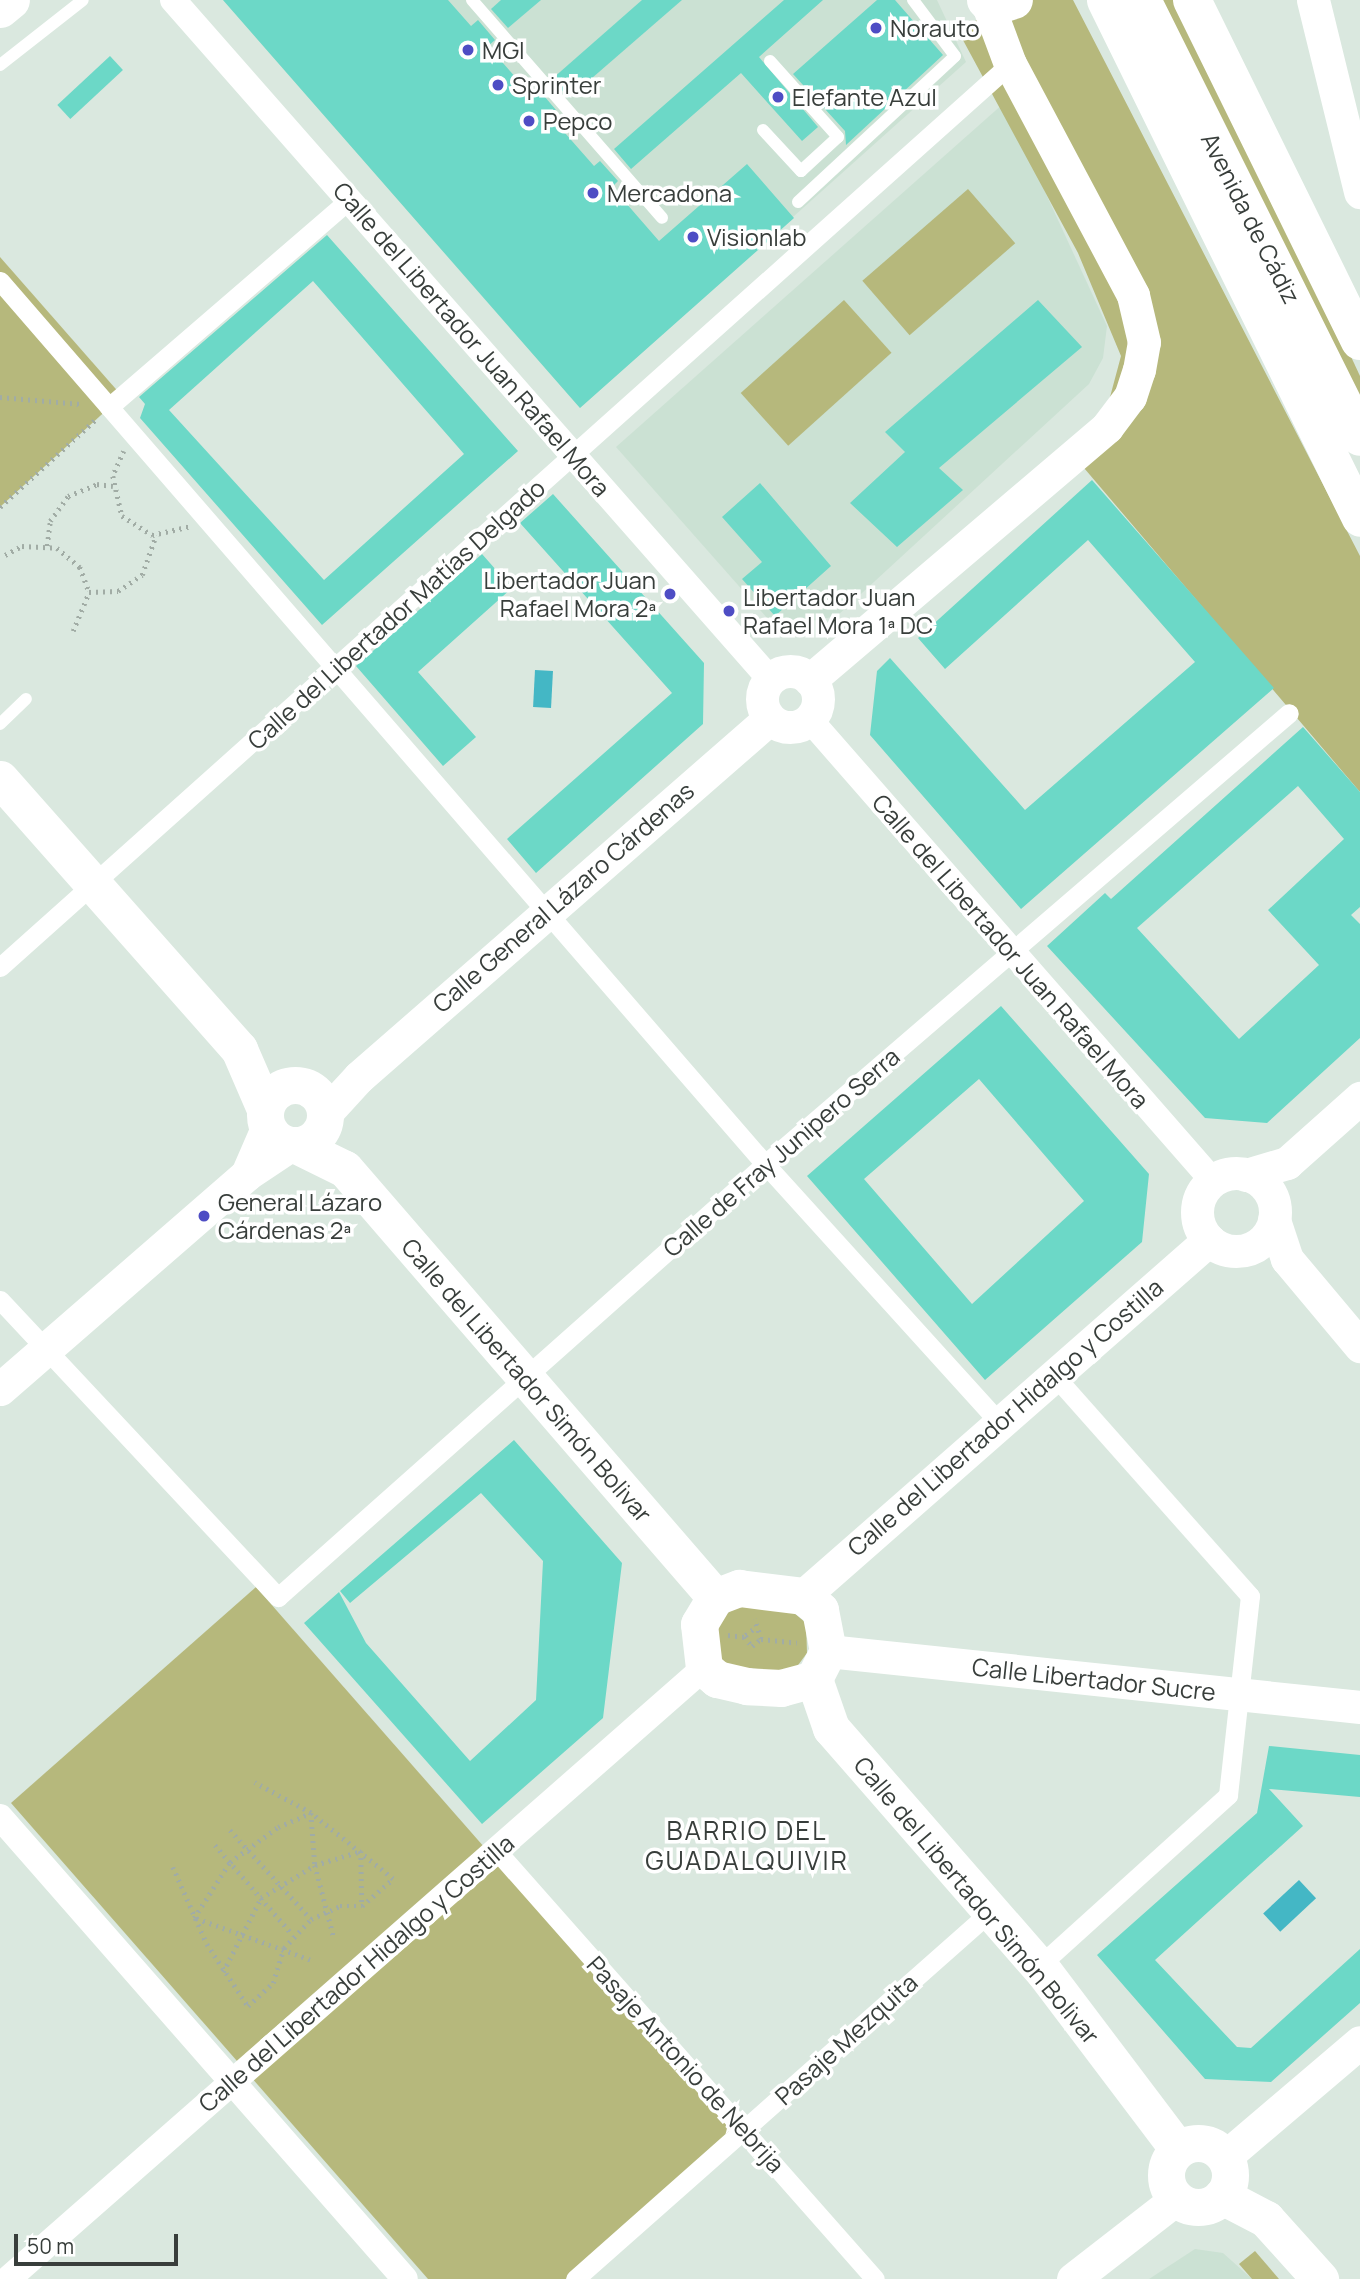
<!DOCTYPE html>
<html>
<head>
<meta charset="utf-8">
<style>
  body { margin:0 }
  #map { position:relative; width:1360px; height:2279px; overflow:hidden; background:#dae8df; font-family:Manrope,sans-serif }
  div>[style] { position:absolute }
  [style*='--x'] { left:calc(var(--x)*1px); top:calc(var(--y)*1px); width:calc(var(--w)*1px); rotate:calc(var(--a)*1deg) }
  .built>* { inset:0; background:#cbe1d3 }
  .green>* { inset:0; background:#b6b87c; transform-origin:0 0 }
  .water>* { inset:0; background:#44b7c5; transform-origin:0 0 }
  .building>* { inset:0; background:#6cd8c7; transform-origin:0 0 }
  .path>* { height:4.5px; margin-top:-2.25px; transform-origin:0; background:repeating-linear-gradient(90deg,#a1aca5 0 2px,transparent 0 7px) }
  .service>* { height:12px; margin:-6px; padding:0 6px; transform-origin:6px; border-radius:6px; background:#fff }
  .pedestrian>* { height:19px; margin:-9.5px; padding:0 9.5px; transform-origin:9.5px; border-radius:9.5px; background:#fff }
  .minor>* { height:26px; margin:-13px; padding:0 13px; transform-origin:13px; border-radius:13px; background:#fff }
  .tertiary>* { height:33px; margin:-16.5px; padding:0 16.5px; transform-origin:16.5px; border-radius:16.5px; background:#fff }
  .tertiary>.ring { margin:-16.5px; padding:0; box-sizing:content-box; background:none; border:33px solid #fff; border-radius:50% }
  .secondary>* { height:37px; margin:-18.5px; padding:0 18.5px; transform-origin:18.5px; border-radius:18.5px; background:#fff }
  .secondary>.ring { margin:-18.5px; padding:0; box-sizing:content-box; background:none; border:37px solid #fff; border-radius:50% }
  .primary>* { height:38px; margin:-19px; padding:0 19px; transform-origin:19px; border-radius:19px; background:#fff }
  .dots>* { width:19px; height:19px; translate:-50% -50%; box-sizing:border-box; border:4px solid #fff; border-radius:50% }
  span { translate:-50% -50%; white-space:nowrap; text-align:center; line-height:1.15; -webkit-text-stroke:7px #fff; paint-order:stroke }
  .poi-label { font-size:24px; color:#383e3b }
  .left { translate:0 -50%; text-align:left }
  .right { translate:-100% -50%; text-align:right }
  .street-label { font-size:24px; color:#383e3b }
  .neighbourhood-label { font-size:26px; color:#383e3b; letter-spacing:2px }
  .scale { position:absolute; left:14px; top:2234px; width:164px; height:32px; box-sizing:border-box; border:4px solid #383e3b; border-top:0; padding-left:9px; font-size:21px; line-height:24px; white-space:nowrap; color:#383e3b; -webkit-text-stroke:5px #fff; paint-order:stroke }
</style>
</head>
<body>
<div id="map">
  <div class="built">
    <i style="clip-path:polygon(223px 0,937px 0,966px 62px,580px 408px)"></i>
    <i style="clip-path:polygon(1004px 103px,1107px 326px,1103px 358px,1089px 384px,837px 616px,776px 628px,616px 447px)"></i>
    <i style="clip-path:polygon(1195px 2249px,1223px 2253px,1252px 2279px,1149px 2279px)"></i>
  </div>
  <div class="green">
    <i style="clip-path:polygon(1022px 0,1073px 0,1360px 556px,1360px 792px,1067px 448px,1106px 412px,1121px 356px,1078px 253px,957px 29px)"></i>
    <i style="clip-path:polygon(1159px 0,1176px 0,1300px 247px,1360px 376px,1360px 411px)"></i>
    <i style="left:968px;top:189px;width:72px;height:140px;rotate:49deg"></i>
    <i style="clip-path:polygon(0 257px,122px 396px,0 507px)"></i>
    <i style="left:844px;top:300px;width:71px;height:139px;rotate:48deg"></i>
    <i style="clip-path:polygon(256px 1587px,742px 2141px,585px 2279px,428px 2279px,11px 1803px)"></i>
    <i style="clip-path:polygon(738px 1602px,793px 1612px,806px 1623px,807px 1653px,793px 1672px,722px 1666px,710px 1626px)"></i>
    <i style="clip-path:polygon(1255px 2251px,1279px 2279px,1252px 2279px,1239px 2264px)"></i>
  </div>
  <div class="water">
    <i style="left:535px;top:670px;width:18px;height:37px;rotate:3deg"></i>
    <i style="left:1299px;top:1880px;width:25px;height:49px;rotate:47deg"></i>
  </div>
  <div class="building">
    <i style="clip-path:polygon(223px 0,448px 0,471px 26px,478px 20px,495px 40px,488px 46px,532px 96px,539px 90px,556px 110px,550px 116px,594px 166px,600px 161px,618px 181px,612px 187px,659px 241px,747px 164px,794px 218px,580px 408px)"></i>
    <i style="clip-path:polygon(501px 0,541px 0,508px 28px,491px 9px)"></i>
    <i style="clip-path:polygon(642px 0,682px 0,569px 98px,552px 79px)"></i>
    <i style="clip-path:polygon(784px 0,823px 0,759px 57px,818px 127px,802px 141px,741px 73px,631px 169px,614px 149px)"></i>
    <i style="clip-path:polygon(877px 0,895px 0,943px 55px,846px 145px,845px 131px,793px 74px)"></i>
    <i style="left:110px;top:56px;width:19px;height:72px;rotate:47deg"></i>
    <i style="clip-path:polygon(evenodd,327px 235px,518px 451px,322px 625px,140px 418px,145px 404px,139px 397px,327px 235px,313px 281px,464px 454px,324px 580px,169px 410px,313px 281px)"></i>
    <i style="clip-path:polygon(1038px 300px,1082px 347px,939px 468px,963px 490px,897px 547px,850px 503px,905px 452px,885px 432px)"></i>
    <i style="clip-path:polygon(1092px 480px,1274px 688px,1021px 909px,870px 735px,877px 671px,890px 658px,1025px 810px,1195px 662px,1088px 540px,945px 669px,918px 638px)"></i>
    <i style="clip-path:polygon(760px 483px,831px 566px,775px 616px,742px 579px,762px 562px,722px 517px)"></i>
    <i style="clip-path:polygon(553px 494px,704px 663px,703px 724px,536px 873px,507px 839px,672px 693px,520px 523px)"></i>
    <i style="clip-path:polygon(482px 554px,512px 588px,418px 672px,476px 737px,443px 766px,356px 666px)"></i>
    <i style="clip-path:polygon(evenodd,1303px 727px,1360px 792px,1360px 907px,1351px 915px,1360px 924px,1360px 1038px,1267px 1123px,1205px 1118px,1047px 946px,1105px 893px,1111px 899px,1303px 727px,1298px 786px,1344px 839px,1268px 910px,1319px 965px,1239px 1039px,1137px 928px,1298px 786px)"></i>
    <i style="clip-path:polygon(evenodd,1001px 1006px,1149px 1174px,1142px 1242px,985px 1380px,807px 1176px,1001px 1006px,979px 1079px,1084px 1201px,972px 1304px,864px 1179px,979px 1079px)"></i>
    <i style="clip-path:polygon(514px 1440px,622px 1563px,603px 1718px,482px 1824px,304px 1623px,339px 1592px,366px 1643px,470px 1761px,536px 1700px,543px 1561px,481px 1493px,350px 1603px,340px 1591px)"></i>
    <i style="clip-path:polygon(1269px 1746px,1360px 1755px,1360px 1797px,1269px 1789px,1303px 1826px,1155px 1960px,1237px 2047px,1251px 2048px,1360px 1949px,1360px 2003px,1271px 2082px,1205px 2079px,1097px 1955px,1257px 1813px)"></i>
  </div>
  <div class="path">
    <i style="--x:0;--y:397;--w:81;--a:4.9"></i>
    <i style="--x:124;--y:451;--w:27;--a:114"></i>
    <i style="--x:113;--y:476;--w:41;--a:77.3"></i>
    <i style="--x:122;--y:516;--w:36;--a:32"></i>
    <i style="--x:152;--y:535;--w:39;--a:-13"></i>
    <i style="--x:0;--y:507;--w:130;--a:-42.5"></i>
    <i style="--x:47;--y:546;--w:25;--a:-83"></i>
    <i style="--x:50;--y:521;--w:31;--a:-54"></i>
    <i style="--x:68;--y:496;--w:31;--a:-22"></i>
    <i style="--x:97;--y:484;--w:16;--a:7"></i>
    <i style="--x:5;--y:555;--w:19;--a:-28"></i>
    <i style="--x:22;--y:546;--w:35;--a:3"></i>
    <i style="--x:57;--y:548;--w:30;--a:40"></i>
    <i style="--x:80;--y:567;--w:27;--a:70"></i>
    <i style="--x:73;--y:631;--w:42;--a:-67.7"></i>
    <i style="--x:89;--y:592;--w:29;--a:-2"></i>
    <i style="--x:118;--y:591;--w:29;--a:-34"></i>
    <i style="--x:142;--y:575;--w:42;--a:-70.7"></i>
    <i style="--x:753;--y:1630;--w:11;--a:142"></i>
    <i style="--x:744;--y:1637;--w:12;--a:48"></i>
    <i style="--x:752;--y:1646;--w:11;--a:-38"></i>
    <i style="--x:761;--y:1639;--w:21;--a:-109"></i>
    <i style="--x:728;--y:1635;--w:16;--a:7"></i>
    <i style="--x:761;--y:1639;--w:36;--a:6"></i>
    <i style="--x:230;--y:1830;--w:120;--a:47.7"></i>
    <i style="--x:215;--y:1845;--w:119;--a:49.1"></i>
    <i style="--x:173;--y:1867;--w:84;--a:66.2"></i>
    <i style="--x:207;--y:1944;--w:74;--a:56.5"></i>
    <i style="--x:248;--y:2006;--w:34;--a:-43"></i>
    <i style="--x:273;--y:1983;--w:37;--a:-73"></i>
    <i style="--x:284;--y:1948;--w:40;--a:-47"></i>
    <i style="--x:311;--y:1919;--w:32;--a:-24"></i>
    <i style="--x:340;--y:1906;--w:22;--a:0"></i>
    <i style="--x:362;--y:1906;--w:41;--a:-41.1"></i>
    <i style="--x:393;--y:1879;--w:105;--a:-141.2"></i>
    <i style="--x:311;--y:1813;--w:64;--a:-151.8"></i>
    <i style="--x:310;--y:1960;--w:123;--a:-160.1"></i>
    <i style="--x:194;--y:1918;--w:67;--a:-57.3"></i>
    <i style="--x:230;--y:1862;--w:59;--a:-36.1"></i>
    <i style="--x:278;--y:1827;--w:36;--a:-23"></i>
    <i style="--x:311;--y:1813;--w:52;--a:85.6"></i>
    <i style="--x:315;--y:1865;--w:75;--a:75.4"></i>
    <i style="--x:223;--y:1972;--w:83;--a:-62.8"></i>
    <i style="--x:261;--y:1898;--w:63;--a:-31.4"></i>
    <i style="--x:315;--y:1865;--w:48;--a:-16.9"></i>
    <i style="--x:361;--y:1851;--w:55;--a:89"></i>
  </div>
  <div class="service">
    <i style="--x:472;--y:0;--w:289;--a:48.9"></i>
    <i style="--x:0;--y:65;--w:105;--a:-38.1"></i>
    <i style="--x:763;--y:130;--w:56;--a:47.2"></i>
    <i style="--x:801;--y:171;--w:50;--a:-42.6"></i>
    <i style="--x:838;--y:137;--w:102;--a:-131.8"></i>
    <i style="--x:798;--y:202;--w:214;--a:-42.9"></i>
    <i style="--x:955;--y:56;--w:70;--a:-126.9"></i>
    <i style="--x:0;--y:724;--w:36;--a:-44"></i>
  </div>
  <div class="pedestrian">
    <i style="--x:0;--y:281;--w:1168;--a:49.1"></i>
    <i style="--x:765;--y:1164;--w:345;--a:47.8"></i>
    <i style="--x:109;--y:407;--w:317;--a:-40.8"></i>
    <i style="--x:0;--y:967;--w:1355;--a:-41.8"></i>
    <i style="--x:0;--y:1300;--w:407;--a:46.9"></i>
    <i style="--x:278;--y:1597;--w:652;--a:-41.64"></i>
    <i style="--x:765;--y:1164;--w:691;--a:-40.72"></i>
    <i style="--x:496;--y:1850;--w:572;--a:48.54"></i>
    <i style="--x:1039;--y:1966;--w:255;--a:-42.1"></i>
    <i style="--x:1228;--y:1795;--w:200;--a:-83.7"></i>
    <i style="--x:1250;--y:1596;--w:298;--a:-131.6"></i>
    <i style="--x:575;--y:2279;--w:555;--a:-41.5"></i>
  </div>
  <div class="minor">
    <i style="--x:173;--y:0;--w:904;--a:48.68"></i>
    <i style="--x:810;--y:720;--w:612;--a:48.84"></i>
    <i style="--x:0;--y:1817;--w:614;--a:48.76"></i>
    <i style="--x:8;--y:2279;--w:926;--a:-41.28"></i>
  </div>
  <div class="tertiary">
    <i style="--x:1313;--y:0;--w:198;--a:76.2"></i>
    <i class="ring" style="left:762px;top:671px;width:23px;height:23px"></i>
    <i style="--x:810;--y:680;--w:390;--a:-40.4"></i>
    <i style="--x:1107;--y:427;--w:38;--a:-53"></i>
    <i style="--x:1130;--y:397;--w:28;--a:-72"></i>
    <i style="--x:1139;--y:370;--w:28;--a:-80"></i>
    <i style="--x:1144;--y:342;--w:48;--a:-103.2"></i>
    <i style="--x:1133;--y:295;--w:262;--a:-118"></i>
    <i style="--x:1010;--y:64;--w:63;--a:-110.4"></i>
    <i style="--x:325;--y:1114;--w:50;--a:-47.4"></i>
    <i style="--x:359;--y:1077;--w:544;--a:-41.13"></i>
    <i class="ring" style="left:1197px;top:1173px;width:45px;height:45px"></i>
    <i style="--x:247;--y:1174;--w:50;--a:-66.5"></i>
    <i style="--x:1246;--y:1175;--w:43;--a:-16.3"></i>
    <i style="--x:1287;--y:1163;--w:98;--a:-41.7"></i>
    <i style="--x:1274;--y:1220;--w:41;--a:71.6"></i>
    <i style="--x:1287;--y:1259;--w:114;--a:50"></i>
    <i style="--x:0;--y:1389;--w:327;--a:-41"></i>
    <i style="--x:247;--y:1174;--w:50;--a:-33.7"></i>
    <i style="--x:803;--y:1596;--w:540;--a:-41.25"></i>
    <i style="--x:828;--y:1651;--w:535;--a:6.01"></i>
    <i style="--x:1225;--y:2157;--w:177;--a:-40.4"></i>
    <i style="--x:1073;--y:2279;--w:130;--a:-37.8"></i>
  </div>
  <div class="secondary">
    <i style="--x:985;--y:0;--w:10;--a:45"></i>
    <i style="--x:992;--y:7;--w:23;--a:-18"></i>
    <i style="--x:1105;--y:0;--w:577;--a:63.79"></i>
    <i style="--x:0;--y:9;--w:14;--a:-39"></i>
    <i style="--x:0;--y:779;--w:361;--a:48.5"></i>
    <i style="--x:239;--y:1049;--w:65;--a:66.6"></i>
    <i class="ring" style="left:265px;top:1085px;width:23px;height:23px"></i>
    <i style="--x:298;--y:1146;--w:52;--a:26.1"></i>
    <i style="--x:345;--y:1169;--w:566;--a:49.16"></i>
    <i style="--x:739;--y:1588;--w:64;--a:7.1"></i>
    <i style="--x:803;--y:1596;--w:22;--a:39"></i>
    <i style="--x:820;--y:1610;--w:42;--a:79"></i>
    <i style="--x:828;--y:1651;--w:31;--a:117"></i>
    <i style="--x:814;--y:1679;--w:34;--a:165"></i>
    <i style="--x:781;--y:1688;--w:34;--a:-177"></i>
    <i style="--x:747;--y:1686;--w:31;--a:-167"></i>
    <i style="--x:717;--y:1679;--w:17;--a:-140"></i>
    <i style="--x:704;--y:1668;--w:44;--a:-96.5"></i>
    <i style="--x:699;--y:1624;--w:31;--a:-59"></i>
    <i style="--x:715;--y:1597;--w:26;--a:-21"></i>
    <i style="--x:814;--y:1679;--w:52;--a:70.9"></i>
    <i style="--x:831;--y:1728;--w:324;--a:48.9"></i>
    <i style="--x:1044;--y:1972;--w:222;--a:52.9"></i>
    <i class="ring" style="left:1166px;top:2143px;width:27px;height:27px"></i>
    <i style="--x:1222;--y:2196;--w:50;--a:27.6"></i>
    <i style="--x:1266;--y:2219;--w:81;--a:48"></i>
  </div>
  <div class="primary">
    <i style="--x:1142;--y:0;--w:488;--a:63.5"></i>
    <i style="--x:1192;--y:0;--w:380;--a:63.8"></i>
  </div>
  <div class="dots">
    <i style="left:876px;top:28px;background:#4e4dc4"></i>
    <i style="left:468px;top:50px;background:#4e4dc4"></i>
    <i style="left:498px;top:85px;background:#4e4dc4"></i>
    <i style="left:778px;top:97px;background:#4e4dc4"></i>
    <i style="left:529px;top:121px;background:#4e4dc4"></i>
    <i style="left:593px;top:193px;background:#4e4dc4"></i>
    <i style="left:693px;top:237px;background:#4e4dc4"></i>
    <i style="left:670px;top:594px;background:#4e4dc4"></i>
    <i style="left:729px;top:611px;background:#4e4dc4"></i>
    <i style="left:204px;top:1216px;background:#4e4dc4"></i>
  </div>
  <div class="poi-label">
    <span class="left" style="left:890px;top:28px">Norauto</span>
    <span class="left" style="left:482px;top:50px">MGI</span>
    <span class="left" style="left:512px;top:85px">Sprinter</span>
    <span class="left" style="left:792px;top:97px">Elefante Azul</span>
    <span class="left" style="left:543px;top:121px">Pepco</span>
    <span class="left" style="left:607px;top:193px">Mercadona</span>
    <span class="left" style="left:707px;top:237px">Visionlab</span>
    <span class="right" style="left:656px;top:594px">Libertador Juan<br>Rafael Mora 2ª</span>
    <span class="left" style="left:743px;top:611px">Libertador Juan<br>Rafael Mora 1ª DC</span>
    <span class="left" style="left:218px;top:1216px">General Lázaro<br>Cárdenas 2ª</span>
  </div>
  <div class="street-label">
    <span style="left:1251px;top:218px;rotate:63deg">Avenida de Cádiz</span>
    <span style="left:472px;top:339px;rotate:49deg">Calle del Libertador Juan Rafael Mora</span>
    <span style="left:396px;top:614px;rotate:-42deg">Calle del Libertador Matías Delgado</span>
    <span style="left:563px;top:897px;rotate:-41deg">Calle General Lázaro Cárdenas</span>
    <span style="left:1011px;top:951px;rotate:49deg">Calle del Libertador Juan Rafael Mora</span>
    <span style="left:781px;top:1152px;rotate:-41deg">Calle de Fray Junipero Serra</span>
    <span style="left:527px;top:1380px;rotate:49deg">Calle del Libertador Simón Bolivar</span>
    <span style="left:1005px;top:1417px;rotate:-41deg">Calle del Libertador Hidalgo y Costilla</span>
    <span style="left:1094px;top:1679px;rotate:6deg">Calle Libertador Sucre</span>
    <span style="left:977px;top:1900px;rotate:50deg">Calle del Libertador Simón Bolivar</span>
    <span style="left:356px;top:1973px;rotate:-41deg">Calle del Libertador Hidalgo y Costilla</span>
    <span style="left:846px;top:2039px;rotate:-42deg">Pasaje Mezquita</span>
    <span style="left:686px;top:2064px;rotate:48deg">Pasaje Antonio de Nebrija</span>
  </div>
  <div class="neighbourhood-label">
    <span style="left:747px;top:1846px">BARRIO DEL<br>GUADALQUIVIR</span>
  </div>
  <div class="scale">50 m</div>
</div>
</body>
</html>
